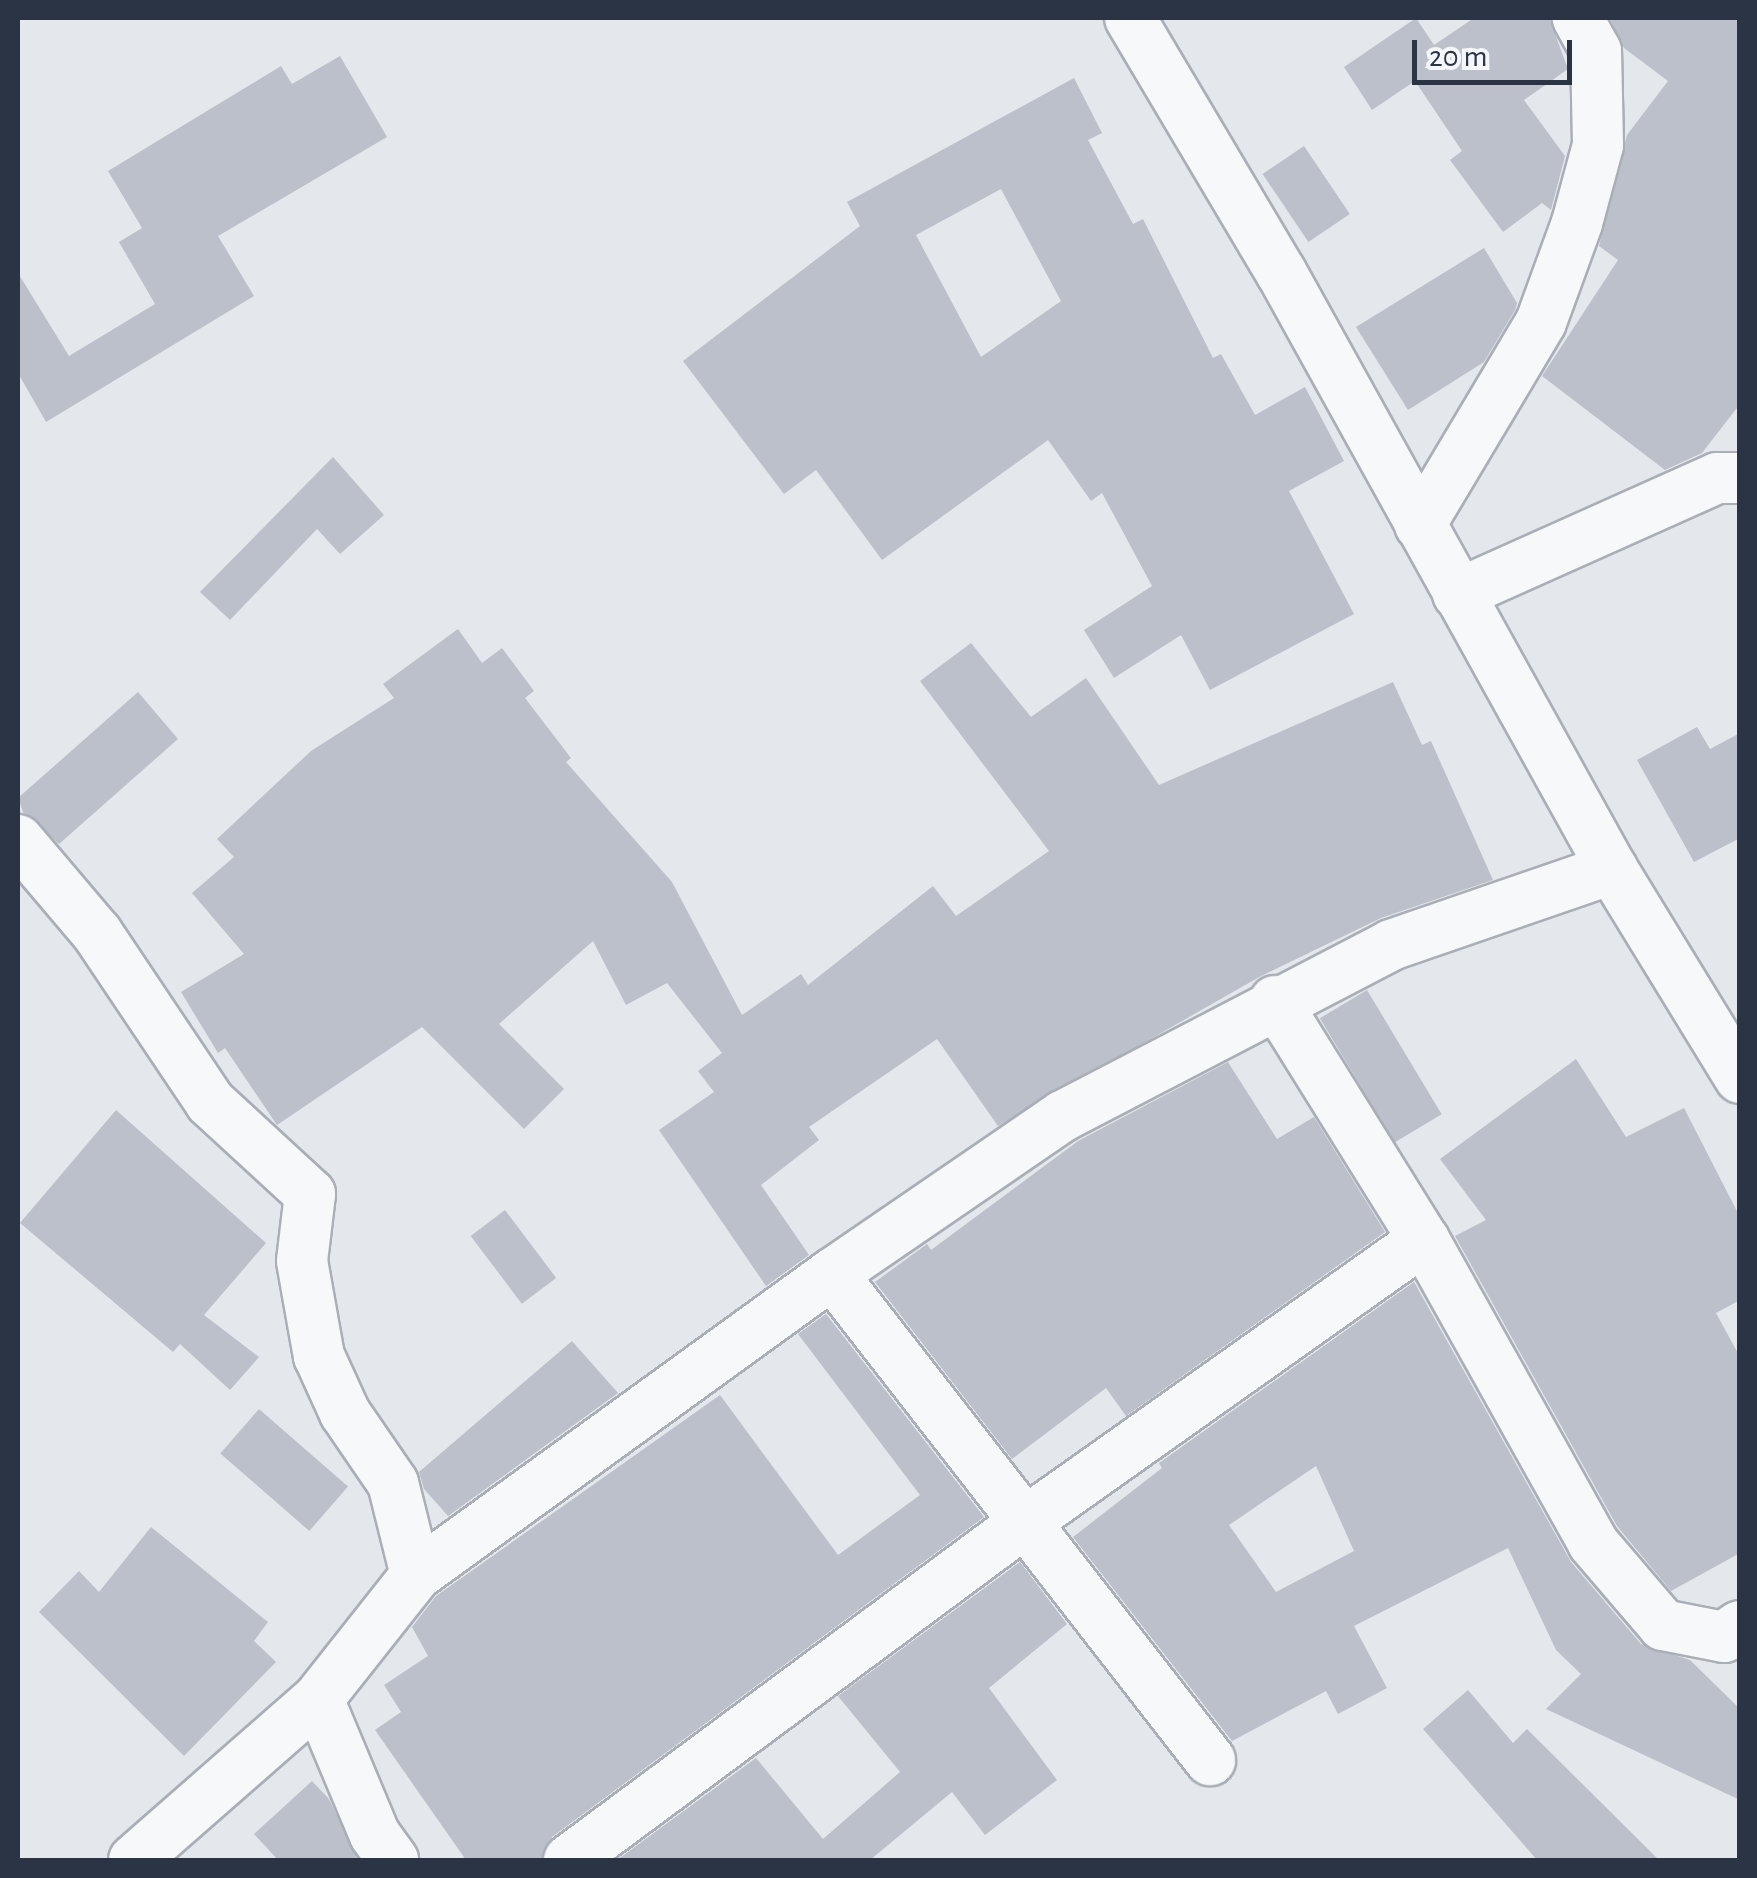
<!DOCTYPE html>
<style>
body{margin:0}
#map{position:relative;width:1757px;height:1878px;overflow:hidden;background:#e4e7ec;font-family:"Alegreya Sans",sans-serif}
div>[style]{position:absolute}
.building>*{inset:0;background:#bbc0ca;transform-origin:0 0}
.roads{filter:drop-shadow(2px 0 #a9aeb7) drop-shadow(-2px 0 #a9aeb7) drop-shadow(0 2px #a9aeb7) drop-shadow(0 -2px #a9aeb7)}
.minor>*{height:50px;margin:-25px;padding:0 25px;transform-origin:25px;border-radius:25px;background:#f7f8fa}
span{translate:-50% -50%;white-space:nowrap;text-align:center;line-height:1.15;-webkit-text-stroke:10px #f4f6f9;paint-order:stroke}
.frame{position:absolute;inset:0;border:20px solid #2b3445;pointer-events:none}
.scale{position:absolute;left:1412px;top:40px;width:160px;height:45px;box-sizing:border-box;border:5px solid #2b3445;border-top:0;padding-left:12px;font-size:30px;line-height:35px;white-space:nowrap;color:#2b3445;-webkit-text-stroke:8px #f4f6f9;paint-order:stroke}
</style>
<div id="map">
<div class="building">
<i style="clip-path:polygon(1416px 18px,1434px 45px,1474px 18px,1549px 18px,1568px 69px,1524px 100px,1565px 156px,1551px 210px,1542px 203px,1503px 232px,1450px 160px,1462px 151px,1415px 81px,1372px 110px,1344px 67px)"></i>
<i style="clip-path:polygon(1610px 18px,1740px 18px,1740px 404px,1702px 453px,1665px 470px,1542px 376px,1618px 260px,1599px 246px,1627px 135px,1668px 81px,1624px 48px)"></i>
<i style="clip-path:polygon(340px 56px,387px 137px,218px 236px,254px 296px,46px 422px,18px 373px,18px 273px,69px 356px,155px 304px,119px 242px,142px 228px,108px 171px,281px 66px,292px 84px)"></i>
<i style="clip-path:polygon(evenodd,1074px 78px,1102px 133px,1088px 140px,1133px 224px,1143px 219px,1213px 358px,1221px 354px,1255px 415px,1305px 387px,1344px 461px,1289px 491px,1354px 614px,1210px 690px,1181px 635px,1114px 678px,1084px 630px,1152px 586px,1102px 493px,1091px 501px,1048px 440px,882px 560px,816px 470px,784px 494px,683px 361px,860px 226px,847px 202px,1074px 78px,1001px 189px,1061px 301px,981px 357px,916px 235px,1001px 189px)"></i>
<i style="left:1304px;top:146px;width:82px;height:50px;rotate:56deg"></i>
<i style="clip-path:polygon(1484px 248px,1517px 303px,1515px 310px,1484px 362px,1408px 410px,1356px 327px)"></i>
<i style="clip-path:polygon(333px 457px,384px 515px,340px 554px,317px 529px,230px 620px,200px 592px)"></i>
<i style="clip-path:polygon(458px 629px,482px 663px,502px 648px,534px 691px,525px 698px,571px 758px,566px 762px,672px 882px,742px 1015px,801px 974px,808px 985px,933px 886px,956px 916px,1049px 851px,920px 681px,971px 643px,1031px 717px,1086px 678px,1159px 785px,1393px 682px,1422px 745px,1431px 741px,1493px 880px,1381px 918px,1261px 976px,998px 1126px,937px 1039px,809px 1127px,819px 1140px,761px 1185px,809px 1255px,766px 1286px,659px 1130px,714px 1092px,698px 1071px,722px 1053px,667px 983px,626px 1005px,593px 941px,499px 1024px,564px 1089px,524px 1129px,422px 1027px,277px 1125px,225px 1048px,218px 1053px,181px 992px,244px 954px,192px 893px,234px 857px,217px 839px,311px 751px,394px 698px,383px 684px)"></i>
<i style="clip-path:polygon(138px 692px,178px 739px,59px 844px,23px 812px,18px 798px)"></i>
<i style="clip-path:polygon(1697px 727px,1710px 749px,1740px 733px,1740px 838px,1694px 862px,1637px 760px)"></i>
<i style="left:1367px;top:990px;width:145px;height:55px;rotate:59deg"></i>
<i style="clip-path:polygon(1576px 1059px,1626px 1137px,1684px 1108px,1740px 1217px,1740px 1300px,1716px 1313px,1740px 1357px,1740px 1553px,1671px 1591px,1617px 1526px,1455px 1236px,1486px 1220px,1440px 1159px)"></i>
<i style="clip-path:polygon(1228px 1062px,1277px 1139px,1314px 1117px,1385px 1232px,1126px 1416px,1106px 1388px,1012px 1459px,875px 1282px,927px 1244px,931px 1250px,1078px 1141px)"></i>
<i style="clip-path:polygon(116px 1110px,266px 1243px,204px 1315px,259px 1357px,230px 1390px,180px 1344px,173px 1352px,20px 1223px)"></i>
<i style="left:505px;top:1210px;width:85px;height:43px;rotate:53deg"></i>
<i style="clip-path:polygon(evenodd,1414px 1282px,1571px 1562px,1641px 1644px,1690px 1660px,1740px 1709px,1740px 1800px,1546px 1709px,1581px 1674px,1556px 1650px,1508px 1548px,1354px 1626px,1387px 1688px,1338px 1714px,1326px 1691px,1232px 1741px,1073px 1537px,1162px 1468px,1159px 1463px,1414px 1282px,1316px 1466px,1354px 1551px,1276px 1592px,1229px 1525px,1316px 1466px)"></i>
<i style="clip-path:polygon(826px 1314px,984px 1517px,552px 1837px,541px 1860px,466px 1860px,375px 1730px,401px 1712px,384px 1685px,428px 1656px,412px 1627px,436px 1596px,720px 1395px,838px 1555px,920px 1495px,798px 1334px)"></i>
<i style="clip-path:polygon(572px 1341px,618px 1393px,448px 1516px,424px 1489px,419px 1472px)"></i>
<i style="left:259px;top:1409px;width:118px;height:59px;rotate:41deg"></i>
<i style="clip-path:polygon(151px 1527px,268px 1622px,254px 1641px,276px 1662px,184px 1756px,39px 1612px,79px 1571px,99px 1592px)"></i>
<i style="clip-path:polygon(1020px 1562px,1067px 1624px,989px 1688px,1057px 1780px,985px 1835px,952px 1792px,870px 1860px,617px 1860px,756px 1758px,823px 1839px,900px 1772px,838px 1696px)"></i>
<i style="clip-path:polygon(1468px 1690px,1513px 1743px,1527px 1729px,1659px 1860px,1537px 1860px,1423px 1729px)"></i>
<i style="clip-path:polygon(312px 1781px,329px 1799px,358px 1860px,278px 1860px,254px 1834px)"></i>
</div>
<div class="roads">
<div class="minor">
<i style="left:1130px;top:18px;width:295px;rotate:59.3deg"></i>
<i style="left:1281px;top:272px;width:683px;rotate:60.99deg"></i>
<i style="left:1612px;top:869px;width:245px;rotate:58.5deg"></i>
<i style="left:1420px;top:525px;width:236px;rotate:-59.2deg"></i>
<i style="left:1541px;top:322px;width:105px;rotate:-70deg"></i>
<i style="left:1577px;top:223px;width:81px;rotate:-74.9deg"></i>
<i style="left:1598px;top:145px;width:94px;rotate:-91.2deg"></i>
<i style="left:1596px;top:51px;width:38px;rotate:-119deg"></i>
<i style="left:1458px;top:594px;width:284px;rotate:-24.1deg"></i>
<i style="left:1717px;top:478px;width:23px"></i>
<i style="left:18px;top:840px;width:122px;rotate:49.7deg"></i>
<i style="left:97px;top:933px;width:203px;rotate:56.2deg"></i>
<i style="left:210px;top:1102px;width:136px;rotate:42.6deg"></i>
<i style="left:310px;top:1194px;width:67px;rotate:96.8deg"></i>
<i style="left:302px;top:1261px;width:97px;rotate:79.9deg"></i>
<i style="left:319px;top:1356px;width:63px;rotate:65.5deg"></i>
<i style="left:345px;top:1413px;width:85px;rotate:55.6deg"></i>
<i style="left:393px;top:1483px;width:95px;rotate:76deg"></i>
<i style="left:1275px;top:1001px;width:282px;rotate:58.1deg"></i>
<i style="left:1424px;top:1240px;width:347px;rotate:60.8deg"></i>
<i style="left:1593px;top:1543px;width:108px;rotate:49.5deg"></i>
<i style="left:1663px;top:1625px;width:62px;rotate:11.1deg"></i>
<i style="left:1724px;top:1637px;width:19px;rotate:-35deg"></i>
<i style="left:832px;top:1274px;width:616px;rotate:52.13deg"></i>
<i style="left:318px;top:1699px;width:147px;rotate:67.3deg"></i>
<i style="left:375px;top:1835px;width:31px;rotate:54deg"></i>
<i style="left:134px;top:1860px;width:244px;rotate:-41.2deg"></i>
<i style="left:318px;top:1699px;width:158px;rotate:-51.7deg"></i>
<i style="left:416px;top:1575px;width:513px;rotate:-35.89deg"></i>
<i style="left:832px;top:1274px;width:280px;rotate:-34.4deg"></i>
<i style="left:1063px;top:1116px;width:370px;rotate:-27.5deg"></i>
<i style="left:1391px;top:945px;width:234px;rotate:-19deg"></i>
<i style="left:569px;top:1860px;width:571px;rotate:-36.53deg"></i>
<i style="left:1028px;top:1520px;width:485px;rotate:-35.3deg"></i>
</div>
</div>
<div class="frame"></div>
<div class="scale">20 m</div>
</div>
